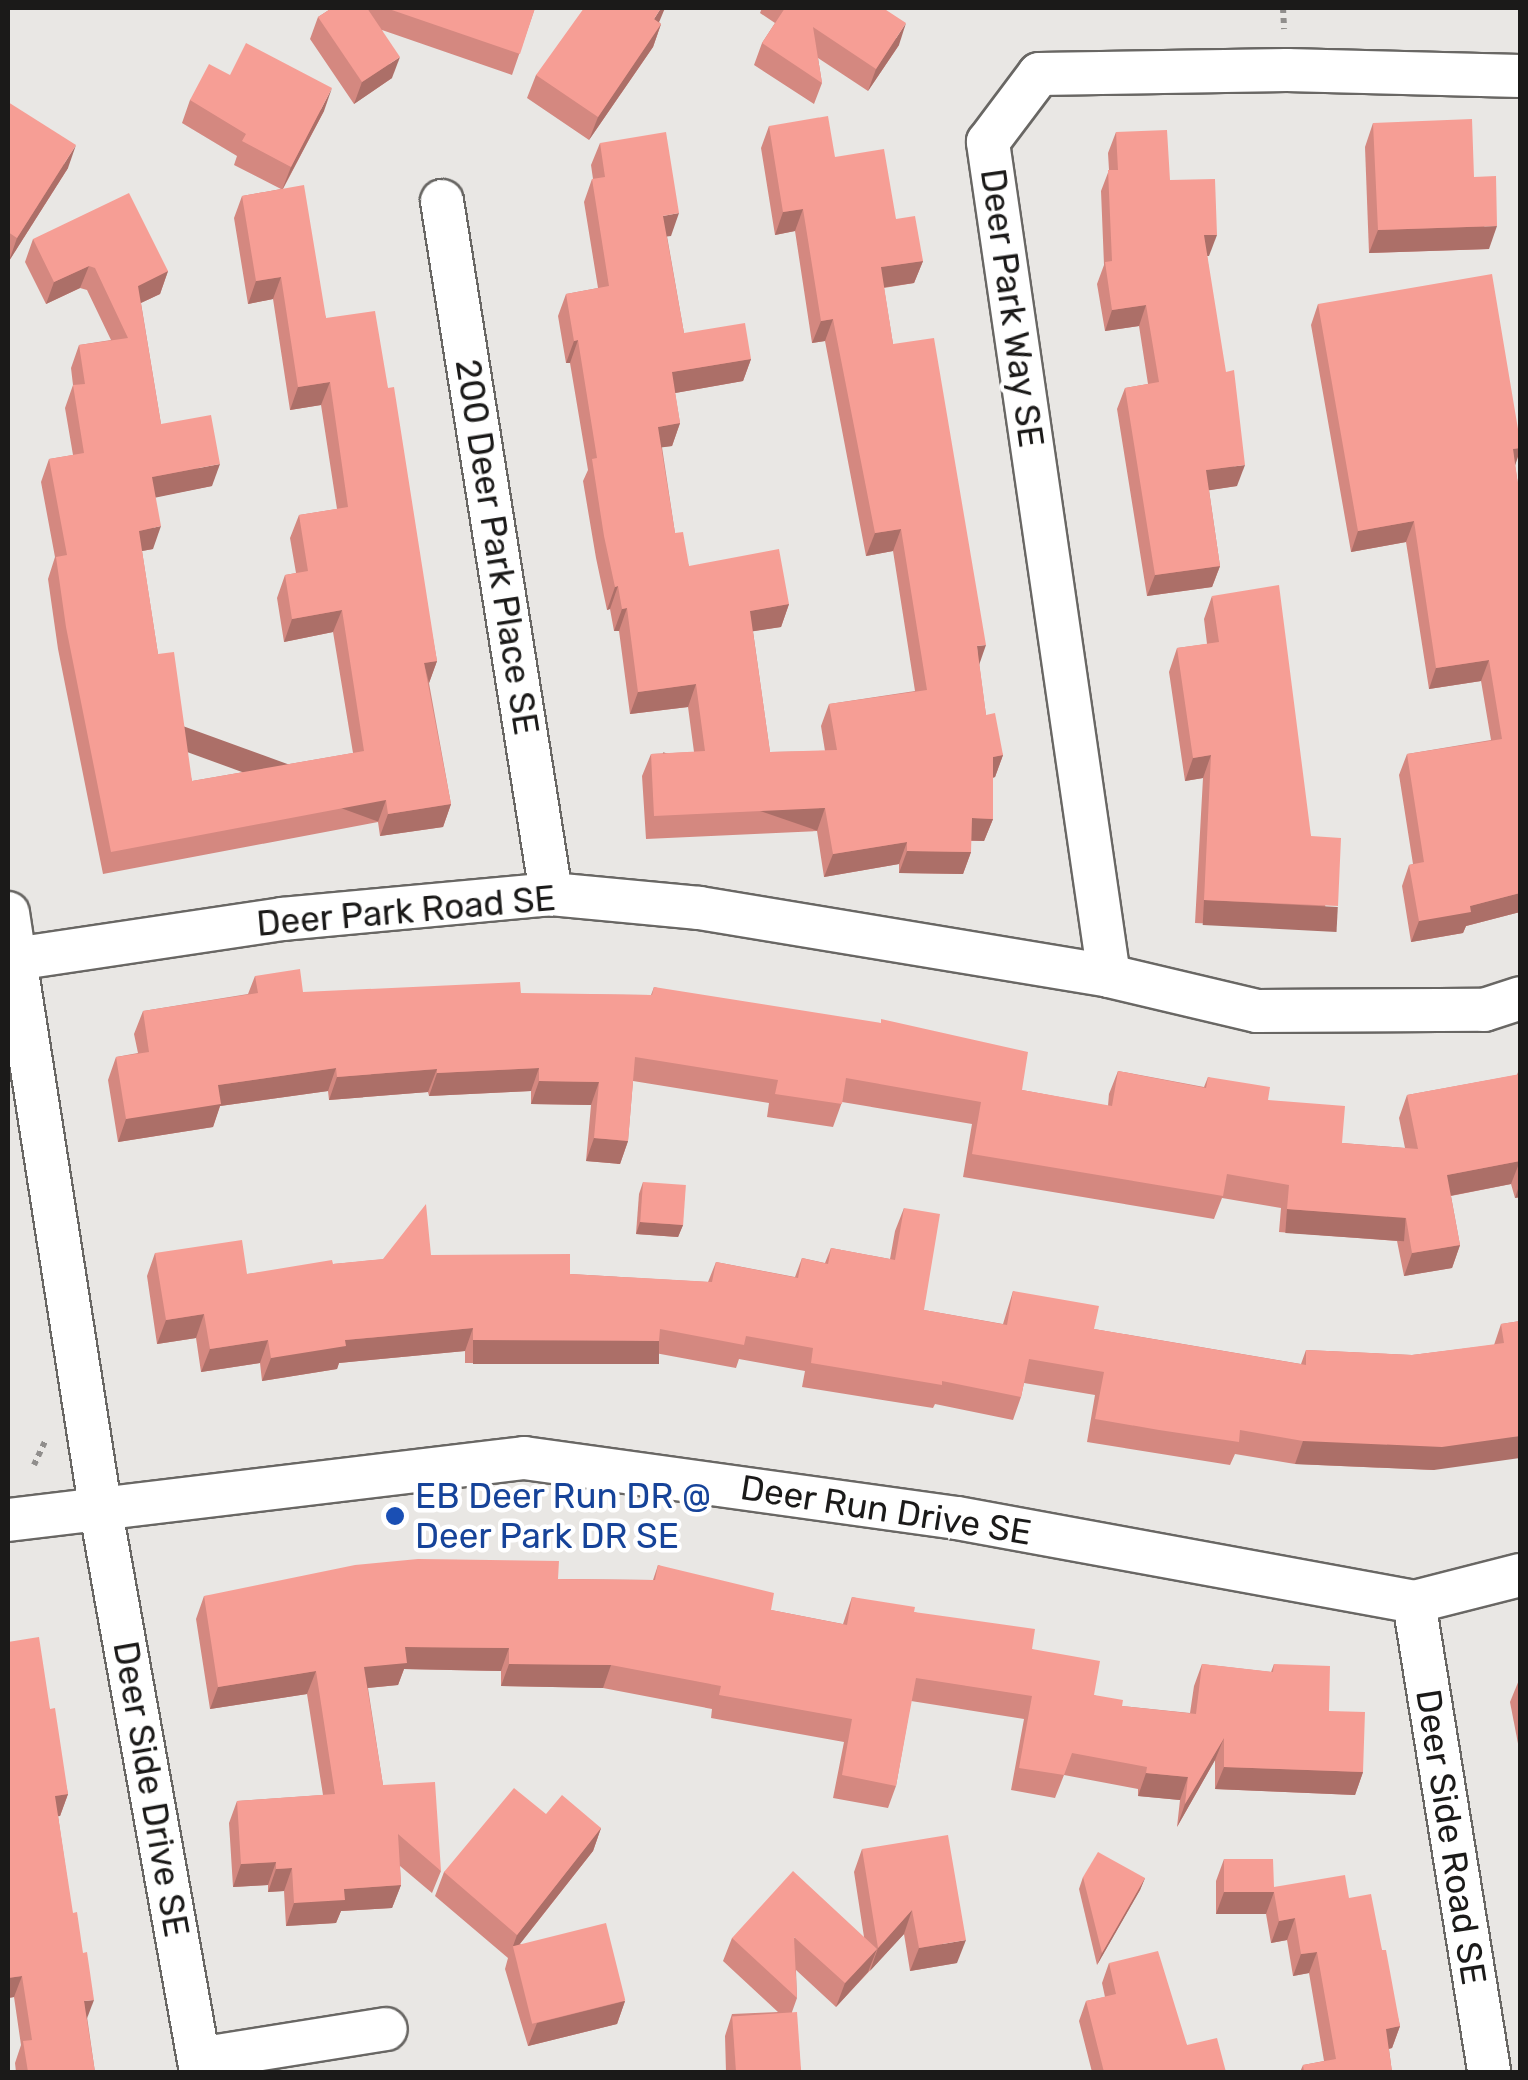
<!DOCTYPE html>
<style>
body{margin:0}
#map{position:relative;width:1528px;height:2080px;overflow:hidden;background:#e9e7e4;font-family:Rubik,sans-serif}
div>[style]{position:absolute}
.path>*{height:6px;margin-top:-3px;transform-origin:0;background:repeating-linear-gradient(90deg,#908e8c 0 5px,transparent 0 10px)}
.roads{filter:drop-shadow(2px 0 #696764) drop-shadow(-2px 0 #696764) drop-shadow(0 2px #696764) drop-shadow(0 -2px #696764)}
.minor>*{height:42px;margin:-21px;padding:0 21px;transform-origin:21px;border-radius:21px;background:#fff}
.wall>*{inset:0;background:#d48880}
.shaded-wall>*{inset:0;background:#ac6f68;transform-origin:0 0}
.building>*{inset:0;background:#f69e95;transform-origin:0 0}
.dots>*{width:28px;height:28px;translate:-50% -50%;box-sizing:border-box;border:5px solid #fff;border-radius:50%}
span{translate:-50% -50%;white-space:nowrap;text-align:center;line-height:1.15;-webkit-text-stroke:9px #fff;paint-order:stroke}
.street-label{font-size:35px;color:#1b1a19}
.transit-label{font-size:35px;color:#164399}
.left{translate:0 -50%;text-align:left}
.frame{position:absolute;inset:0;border:10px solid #1b1a19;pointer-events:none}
</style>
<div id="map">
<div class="path">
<i style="left:1283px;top:8px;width:21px;rotate:87deg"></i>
<i style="left:34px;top:1465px;width:29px;rotate:-65deg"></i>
</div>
<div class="roads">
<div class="minor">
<i style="left:442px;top:201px;width:702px;rotate:81.06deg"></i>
<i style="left:8px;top:913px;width:47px;rotate:81.3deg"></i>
<i style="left:1109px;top:976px;width:843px;rotate:-98.26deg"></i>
<i style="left:988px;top:142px;width:85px;rotate:-53.1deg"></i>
<i style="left:1039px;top:74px;width:248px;rotate:-0.9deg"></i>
<i style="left:1287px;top:70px;width:233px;rotate:1.5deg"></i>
<i style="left:8px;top:1520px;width:520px;rotate:-6.85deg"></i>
<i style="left:524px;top:1458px;width:437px;rotate:7.9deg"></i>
<i style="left:957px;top:1518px;width:465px;rotate:10.4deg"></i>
<i style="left:1414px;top:1602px;width:109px;rotate:-14.3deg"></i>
<i style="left:1414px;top:1602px;width:476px;rotate:80.9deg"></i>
<i style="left:199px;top:2059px;width:189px;rotate:-9.1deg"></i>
<i style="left:201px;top:2072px;width:575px;rotate:-100.12deg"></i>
<i style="left:100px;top:1506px;width:554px;rotate:-98.83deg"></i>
<i style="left:15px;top:959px;width:270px;rotate:-8.5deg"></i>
<i style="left:282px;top:919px;width:270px;rotate:-5.3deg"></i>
<i style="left:551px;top:894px;width:149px;rotate:5.4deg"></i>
<i style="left:699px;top:908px;width:416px;rotate:9.4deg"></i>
<i style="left:1109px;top:976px;width:152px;rotate:13.3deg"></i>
<i style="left:1257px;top:1011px;width:227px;rotate:-0.3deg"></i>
<i style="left:1484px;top:1010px;width:38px;rotate:-18deg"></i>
</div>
</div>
<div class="wall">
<i style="clip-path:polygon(332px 8px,535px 8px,512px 75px,382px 30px,392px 78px,354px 104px,310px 39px,318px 17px)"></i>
<i style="clip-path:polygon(762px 8px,883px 8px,899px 45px,868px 91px,818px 58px,822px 83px,814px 104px,754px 65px,762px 43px,775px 23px,760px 13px)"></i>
<i style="clip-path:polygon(660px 20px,659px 22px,661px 24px,653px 47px,589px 140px,527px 98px,536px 75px)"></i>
<i style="clip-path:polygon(230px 75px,324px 111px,283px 189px,326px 318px,388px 388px,437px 661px,429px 683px,451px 804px,443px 827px,380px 836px,378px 822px,103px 874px,58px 649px,48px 579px,55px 557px,41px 482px,49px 459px,73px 455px,65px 408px,73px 385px,71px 368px,79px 345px,111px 340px,87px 290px,80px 288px,46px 304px,25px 262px,33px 239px,168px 271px,160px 294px,141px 303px,161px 424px,212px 486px,155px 497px,153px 549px,142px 551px,158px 654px,192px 781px,353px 753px,333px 632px,284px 642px,277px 598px,285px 575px,296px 573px,290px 538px,299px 515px,337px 509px,321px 405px,290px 410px,273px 299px,248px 304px,234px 218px,242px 196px,281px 189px,234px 165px,237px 156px,182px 123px,190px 100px)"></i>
<i style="clip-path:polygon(8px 102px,68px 168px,9px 261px,8px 260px)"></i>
<i style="clip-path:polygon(1373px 123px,1474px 177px,1489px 249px,1369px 253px,1365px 147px)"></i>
<i style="clip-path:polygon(769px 126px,835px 157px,896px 219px,923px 261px,914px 283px,884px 288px,893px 344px,979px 663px,986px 715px,1003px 755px,995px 777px,993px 778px,993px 819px,984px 841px,971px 841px,971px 852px,963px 874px,899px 873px,899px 864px,824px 877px,817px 831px,646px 839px,642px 776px,651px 754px,694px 752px,688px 707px,630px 714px,619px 631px,614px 631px,610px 609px,607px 610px,596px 558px,583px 481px,588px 470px,570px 363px,566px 363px,558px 316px,566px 294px,598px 288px,584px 202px,592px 179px,593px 179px,591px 165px,600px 143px,671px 236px,667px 236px,684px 333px,751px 359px,743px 381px,675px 393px,680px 423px,672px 446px,662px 447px,675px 533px,689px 566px,789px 604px,781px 627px,753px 631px,770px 752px,825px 751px,821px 726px,829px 704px,915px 691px,893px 551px,866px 556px,825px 341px,812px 343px,795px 231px,775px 235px,761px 148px)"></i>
<i style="clip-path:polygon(1116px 132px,1170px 180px,1209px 256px,1207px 256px,1237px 486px,1209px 490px,1220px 566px,1212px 587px,1147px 596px,1117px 409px,1125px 388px,1148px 384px,1139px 326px,1105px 331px,1097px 284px,1104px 265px,1101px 191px,1109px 170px,1108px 153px)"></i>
<i style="clip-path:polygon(1318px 304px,1520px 441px,1520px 450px,1515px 465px,1520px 498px,1520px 912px,1466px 926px,1463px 933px,1411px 942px,1402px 886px,1409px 865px,1413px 864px,1399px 775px,1407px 754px,1491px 740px,1481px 681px,1429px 689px,1406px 542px,1351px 552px,1311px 325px)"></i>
<i style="clip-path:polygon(1212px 596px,1311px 836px,1330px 929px,1195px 923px,1203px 778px,1185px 781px,1169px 672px,1177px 648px,1207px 644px,1204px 619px)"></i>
<i style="clip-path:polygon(255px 976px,303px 992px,651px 995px,654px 987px,1022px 1090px,1108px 1106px,1109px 1094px,1118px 1071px,1204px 1087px,1208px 1077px,1268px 1100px,1342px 1143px,1405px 1148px,1399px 1118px,1407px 1095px,1517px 1075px,1520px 1066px,1520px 1197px,1515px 1198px,1511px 1184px,1451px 1196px,1460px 1245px,1452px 1268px,1404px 1276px,1397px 1241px,1279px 1232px,1281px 1208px,1222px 1198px,1214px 1219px,963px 1177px,972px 1124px,842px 1102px,833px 1127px,767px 1117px,769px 1103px,633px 1081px,628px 1141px,620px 1164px,586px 1161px,591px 1105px,531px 1104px,531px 1091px,429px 1096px,428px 1092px,329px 1100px,328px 1091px,220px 1106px,213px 1127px,118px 1142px,108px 1080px,116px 1057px,138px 1053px,134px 1034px,143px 1011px,248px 994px)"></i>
<i style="clip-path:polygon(643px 1182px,683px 1225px,678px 1237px,636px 1234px,639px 1194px)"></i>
<i style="clip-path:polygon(904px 1208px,924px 1310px,1003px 1324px,1013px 1291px,1094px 1329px,1301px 1364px,1306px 1350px,1412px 1355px,1494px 1345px,1501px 1324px,1520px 1321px,1434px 1470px,1295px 1464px,1235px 1454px,1230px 1465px,1087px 1442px,1095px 1395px,1024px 1383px,1021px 1397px,1013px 1420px,935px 1404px,933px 1408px,802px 1387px,805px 1371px,739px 1359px,736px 1368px,655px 1353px,651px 1364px,465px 1363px,465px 1351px,339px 1363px,337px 1369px,262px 1381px,260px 1363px,201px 1372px,196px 1338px,157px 1344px,147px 1276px,155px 1253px,247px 1274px,333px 1264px,431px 1255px,570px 1274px,708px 1282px,716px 1262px,795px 1277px,802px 1258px,825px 1263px,831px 1248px,890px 1259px,895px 1231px)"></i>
<i style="clip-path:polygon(658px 1565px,771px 1610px,843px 1624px,852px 1597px,914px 1612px,1032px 1649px,1094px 1695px,1122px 1706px,1190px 1713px,1194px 1686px,1202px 1664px,1271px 1672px,1274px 1664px,1329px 1711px,1363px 1772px,1355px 1795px,1215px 1789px,1215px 1760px,1177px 1827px,1180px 1800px,1138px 1796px,1138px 1789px,1064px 1775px,1055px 1798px,1011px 1790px,1024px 1719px,911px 1701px,896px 1786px,888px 1808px,833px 1798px,844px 1742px,711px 1718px,712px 1709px,603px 1688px,501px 1686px,501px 1671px,404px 1669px,398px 1685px,368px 1688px,383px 1785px,441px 1871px,432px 1893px,400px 1866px,401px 1885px,392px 1908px,341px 1911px,336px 1923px,286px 1926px,284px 1891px,268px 1892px,268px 1885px,233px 1887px,229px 1823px,237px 1801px,323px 1795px,307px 1694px,210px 1709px,196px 1619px,204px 1596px,558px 1579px,653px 1580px)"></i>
<i style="clip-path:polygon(8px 1642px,50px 1709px,68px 1794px,60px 1816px,58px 1816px,95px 2072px,16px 2072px,15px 2063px,21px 2045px,14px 1997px,8px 1998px)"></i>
<i style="clip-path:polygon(1519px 1680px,1520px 1680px,1520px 1754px,1510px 1702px)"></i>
<i style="clip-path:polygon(546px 1814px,601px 1828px,593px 1851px,520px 1944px,625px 2001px,617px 2024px,528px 2046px,505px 1969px,508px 1958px,435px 1896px,444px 1872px)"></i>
<i style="clip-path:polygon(862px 1849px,957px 1963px,910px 1971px,904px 1934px,836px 2007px,796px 1970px,797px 1998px,792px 2012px,801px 2072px,726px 2072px,725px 2036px,732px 2014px,778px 2012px,723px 1961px,732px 1938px,864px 1937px,854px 1872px)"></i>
<i style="clip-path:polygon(1224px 1859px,1274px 1887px,1349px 1898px,1382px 1950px,1400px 2026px,1392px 2048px,1389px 2049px,1392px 2072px,1300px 2072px,1303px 2065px,1324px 2061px,1309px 1973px,1293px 1976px,1287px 1940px,1271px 1943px,1266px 1914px,1216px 1914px,1216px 1881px)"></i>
<i style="clip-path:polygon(1083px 1877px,1145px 1878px,1140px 1890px,1097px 1965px,1079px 1889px)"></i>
<i style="clip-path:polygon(1109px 1963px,1187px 2045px,1226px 2072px,1092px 2072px,1079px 2021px,1086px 2001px,1105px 1997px,1102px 1983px)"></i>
</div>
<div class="shaded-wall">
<i style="clip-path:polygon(661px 8px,665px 8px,660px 20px,646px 42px,654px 19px)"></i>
<i style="clip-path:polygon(906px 23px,899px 45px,868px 91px,876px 69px)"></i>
<i style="clip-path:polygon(661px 24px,653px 47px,589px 140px,598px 117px)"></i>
<i style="clip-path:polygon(400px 57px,392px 78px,354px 104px,362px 82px)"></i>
<i style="clip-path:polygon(332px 88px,324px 111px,282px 190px,291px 167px)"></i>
<i style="clip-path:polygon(76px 145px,68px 168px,9px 261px,17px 238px)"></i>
<i style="clip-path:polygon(803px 209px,795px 231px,775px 235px,783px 212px)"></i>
<i style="clip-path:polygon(679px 213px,671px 236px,655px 238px,663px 216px)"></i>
<i style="clip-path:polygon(1497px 226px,1489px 249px,1369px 253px,1378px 230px)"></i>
<i style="clip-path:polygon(1204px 235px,1217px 235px,1209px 256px,1196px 256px)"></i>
<i style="clip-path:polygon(923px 261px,914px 283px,873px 289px,881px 267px)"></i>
<i style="clip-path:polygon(89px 266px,80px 288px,46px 304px,54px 282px)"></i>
<i style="clip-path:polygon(168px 271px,160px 294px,130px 308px,138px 286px)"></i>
<i style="clip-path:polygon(281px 277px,273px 299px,248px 304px,256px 281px)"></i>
<i style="clip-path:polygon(1146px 305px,1139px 326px,1105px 331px,1112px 310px)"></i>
<i style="clip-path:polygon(833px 319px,825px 341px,812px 343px,821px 321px)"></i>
<i style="clip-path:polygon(578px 340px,570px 363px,566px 363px,574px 341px)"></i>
<i style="clip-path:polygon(751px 359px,743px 381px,664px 395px,672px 372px)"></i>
<i style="clip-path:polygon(330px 382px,321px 405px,290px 410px,298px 387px)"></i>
<i style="clip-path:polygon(680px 423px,672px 446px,650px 449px,658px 427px)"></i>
<i style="clip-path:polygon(1520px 448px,1520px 450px,1514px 469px,1513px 449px)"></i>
<i style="clip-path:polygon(220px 464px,212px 486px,144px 500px,152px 477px)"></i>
<i style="clip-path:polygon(1245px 465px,1237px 486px,1198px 492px,1206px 470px)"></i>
<i style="clip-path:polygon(1414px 521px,1406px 542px,1351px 552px,1358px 531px)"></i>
<i style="clip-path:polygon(161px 526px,153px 549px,131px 553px,139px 531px)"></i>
<i style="clip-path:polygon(901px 529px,893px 551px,866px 556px,875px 533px)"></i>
<i style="clip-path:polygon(1220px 566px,1212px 587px,1147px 596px,1155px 575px)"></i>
<i style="clip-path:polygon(618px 586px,610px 609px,607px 610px,615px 587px)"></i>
<i style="clip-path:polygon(789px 604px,781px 627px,742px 633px,750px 611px)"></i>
<i style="clip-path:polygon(627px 608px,619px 631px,614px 631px,622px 609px)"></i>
<i style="clip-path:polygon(342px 610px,333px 632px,284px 642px,292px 619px)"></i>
<i style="clip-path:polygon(986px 645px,978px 668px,977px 646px)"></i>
<i style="clip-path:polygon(1489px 660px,1481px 681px,1429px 689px,1436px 668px)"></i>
<i style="clip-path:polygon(437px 661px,429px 683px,424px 663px)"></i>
<i style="clip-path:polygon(696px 684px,688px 707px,630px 714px,638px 692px)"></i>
<i style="clip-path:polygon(1003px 755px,995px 777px,985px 779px,993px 757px)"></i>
<i style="clip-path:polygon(1211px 755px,1203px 778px,1185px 781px,1193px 758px)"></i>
<i style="left:386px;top:800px;width:23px;height:280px;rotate:110deg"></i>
<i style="clip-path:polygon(451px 804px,443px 827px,380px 836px,388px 814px)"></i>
<i style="left:825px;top:808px;width:24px;height:171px;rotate:109deg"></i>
<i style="clip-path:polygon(972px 818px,993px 819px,984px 841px,963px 840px)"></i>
<i style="clip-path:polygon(907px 842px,899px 864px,824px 877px,833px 854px)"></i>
<i style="clip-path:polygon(907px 851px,971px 852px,963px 874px,899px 873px)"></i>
<i style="clip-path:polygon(1520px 893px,1520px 912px,1466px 926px,1463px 933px,1411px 942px,1419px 921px,1470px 906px)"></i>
<i style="left:1204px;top:900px;width:134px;height:25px;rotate:3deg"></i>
<i style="clip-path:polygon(336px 1068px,328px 1091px,220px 1106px,213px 1127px,118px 1142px,126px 1119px,218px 1085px)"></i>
<i style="clip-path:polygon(539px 1068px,531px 1091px,429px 1096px,437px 1073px)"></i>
<i style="clip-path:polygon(437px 1069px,428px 1092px,329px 1100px,337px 1077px)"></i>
<i style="clip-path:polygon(539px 1081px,599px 1082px,591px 1105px,531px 1104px)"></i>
<i style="clip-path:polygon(594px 1138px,628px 1141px,620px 1164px,586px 1161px)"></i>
<i style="clip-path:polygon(1520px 1161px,1511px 1184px,1439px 1198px,1447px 1175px)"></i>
<i style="clip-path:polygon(1520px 1183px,1520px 1197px,1515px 1198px)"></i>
<i style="left:1287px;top:1209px;width:119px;height:24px;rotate:4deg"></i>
<i style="clip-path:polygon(640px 1222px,683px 1225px,678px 1237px,636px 1234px)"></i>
<i style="clip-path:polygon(1460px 1245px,1452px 1268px,1404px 1276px,1412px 1253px)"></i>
<i style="clip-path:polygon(204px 1314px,196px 1338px,157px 1344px,166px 1320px)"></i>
<i style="clip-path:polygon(473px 1328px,465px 1351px,339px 1363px,337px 1369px,262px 1381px,271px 1358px,345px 1340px)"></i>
<i style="clip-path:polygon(268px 1340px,260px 1363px,201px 1372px,210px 1349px)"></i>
<i style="left:473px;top:1340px;width:186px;height:24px"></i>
<i style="clip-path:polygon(1520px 1436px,1520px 1458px,1434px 1470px,1295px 1464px,1303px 1441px)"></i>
<i style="clip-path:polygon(405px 1647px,509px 1648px,501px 1671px,404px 1669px,398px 1685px,356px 1689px,364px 1667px)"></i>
<i style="clip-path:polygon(509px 1664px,611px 1665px,603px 1688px,501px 1686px)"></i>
<i style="clip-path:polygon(316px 1671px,307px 1694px,210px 1709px,218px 1687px)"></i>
<i style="clip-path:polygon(1224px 1738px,1215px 1760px,1177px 1827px,1185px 1804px)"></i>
<i style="clip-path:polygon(1224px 1767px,1363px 1772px,1355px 1795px,1215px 1789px)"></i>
<i style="clip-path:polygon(1146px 1773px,1188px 1777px,1180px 1800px,1138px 1796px)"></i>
<i style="clip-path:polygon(68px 1794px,60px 1816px,47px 1818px,55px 1796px)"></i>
<i style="clip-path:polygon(601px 1828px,593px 1851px,515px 1950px,513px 1946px,517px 1935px)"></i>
<i style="clip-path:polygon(276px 1862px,268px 1885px,233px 1887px,241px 1864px)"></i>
<i style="clip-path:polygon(292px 1868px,284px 1891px,268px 1892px,276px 1869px)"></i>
<i style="clip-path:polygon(1145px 1878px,1140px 1890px,1097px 1965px,1102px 1953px)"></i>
<i style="clip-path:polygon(401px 1885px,392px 1908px,341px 1911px,336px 1923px,286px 1926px,294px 1903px,344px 1889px)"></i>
<i style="clip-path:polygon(1224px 1892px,1274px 1892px,1266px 1914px,1216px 1914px)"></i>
<i style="clip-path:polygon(912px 1910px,904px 1934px,870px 1971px,878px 1948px)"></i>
<i style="clip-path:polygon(1295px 1918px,1287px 1940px,1271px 1943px,1279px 1921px)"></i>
<i style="clip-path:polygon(966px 1940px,957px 1963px,910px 1971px,919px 1948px)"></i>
<i style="clip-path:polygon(877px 1949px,868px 1972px,836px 2007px,845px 1983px)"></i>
<i style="clip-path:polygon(1317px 1952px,1309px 1973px,1293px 1976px,1301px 1954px)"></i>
<i style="clip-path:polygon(22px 1976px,14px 1997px,8px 1998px,8px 1978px)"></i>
<i style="clip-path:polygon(94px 2000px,86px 2021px,84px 2001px)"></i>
<i style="clip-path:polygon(625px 2001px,617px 2024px,528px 2046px,537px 2023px)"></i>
<i style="clip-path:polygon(1400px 2026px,1392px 2048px,1378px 2051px,1386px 2029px)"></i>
</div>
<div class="building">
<i style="clip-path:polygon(332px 8px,367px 8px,400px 57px,362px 82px,318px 17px)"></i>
<i style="clip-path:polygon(386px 8px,535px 8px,520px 54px)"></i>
<i style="clip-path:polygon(584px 8px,661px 8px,654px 19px,661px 24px,598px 117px,536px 75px)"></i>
<i style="clip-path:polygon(785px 8px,883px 8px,906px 23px,876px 69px,813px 27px,822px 83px,762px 43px)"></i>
<i style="clip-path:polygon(246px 43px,332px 88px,291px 167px,242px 141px,246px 134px,190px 100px,209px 64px,230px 75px)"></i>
<i style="clip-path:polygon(8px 102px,76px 145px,17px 238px,8px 232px)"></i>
<i style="clip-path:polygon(828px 116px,835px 157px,884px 149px,896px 219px,915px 216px,923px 261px,881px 267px,893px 344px,934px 338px,986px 645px,977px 646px,986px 715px,995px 713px,1003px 755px,993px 757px,993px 819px,972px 818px,971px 852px,907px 851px,907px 842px,833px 854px,825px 808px,654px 816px,651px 754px,705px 751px,696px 684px,638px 692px,627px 608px,622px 609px,618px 586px,615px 587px,604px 536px,592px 459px,597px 458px,578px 340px,574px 341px,566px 294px,609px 286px,592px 179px,605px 177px,600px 143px,666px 132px,679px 213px,663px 216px,684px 333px,745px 323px,751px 359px,672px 372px,680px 423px,658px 427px,675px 533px,683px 532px,689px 566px,779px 549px,789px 604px,750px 611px,770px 752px,837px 750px,829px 704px,927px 690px,901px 529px,875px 533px,833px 319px,821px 321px,803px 209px,783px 212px,769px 126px)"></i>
<i style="clip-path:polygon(1472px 119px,1474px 177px,1496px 176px,1497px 226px,1378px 230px,1373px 123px)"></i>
<i style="clip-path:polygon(1167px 130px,1170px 180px,1215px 179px,1217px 235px,1204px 235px,1226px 372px,1234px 370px,1245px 465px,1206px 470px,1220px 566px,1155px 575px,1125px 388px,1159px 382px,1146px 305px,1112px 310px,1105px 262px,1112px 261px,1108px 170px,1118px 170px,1116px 132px)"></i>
<i style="clip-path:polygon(304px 185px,326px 318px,375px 311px,388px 388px,394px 387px,437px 661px,424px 663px,451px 804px,388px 814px,386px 800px,111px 852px,66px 627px,56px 557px,67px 555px,49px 459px,84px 453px,73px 385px,85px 384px,79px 345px,128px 338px,95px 268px,89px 266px,54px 282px,33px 239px,129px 193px,168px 271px,138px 286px,161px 424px,211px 415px,220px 464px,152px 477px,161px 526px,139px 531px,158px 654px,174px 652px,192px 781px,364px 751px,342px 610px,292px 619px,285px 575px,308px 571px,299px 515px,348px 507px,330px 382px,298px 387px,281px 277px,256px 281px,242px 196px)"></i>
<i style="clip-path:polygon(1492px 274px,1520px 441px,1520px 448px,1513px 449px,1520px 498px,1520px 893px,1470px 906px,1471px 912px,1419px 921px,1409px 865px,1424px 862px,1407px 754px,1502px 739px,1489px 660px,1436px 668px,1414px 521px,1358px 531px,1318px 304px)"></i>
<i style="clip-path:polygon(1279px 585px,1311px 836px,1341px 838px,1338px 906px,1204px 900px,1211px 755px,1193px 758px,1177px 648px,1219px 642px,1212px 596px)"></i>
<i style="clip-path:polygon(300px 969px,303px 992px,520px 982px,521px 993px,652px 995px,654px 987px,881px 1023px,881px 1019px,1028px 1052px,1022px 1090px,1112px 1106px,1118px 1071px,1206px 1088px,1208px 1077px,1270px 1087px,1268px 1100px,1345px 1106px,1342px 1143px,1418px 1149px,1407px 1095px,1520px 1074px,1520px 1165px,1520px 1161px,1447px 1175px,1460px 1245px,1412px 1253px,1406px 1218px,1287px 1209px,1289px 1185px,1227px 1174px,1223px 1196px,972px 1154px,981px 1102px,846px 1078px,842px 1104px,775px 1094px,778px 1080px,635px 1057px,628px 1141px,594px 1138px,599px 1082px,539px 1081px,539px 1068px,437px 1073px,437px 1069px,337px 1077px,336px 1068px,218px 1085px,221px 1104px,126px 1119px,116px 1057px,149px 1052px,143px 1011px,258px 993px,255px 976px)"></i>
<i style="left:643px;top:1182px;width:43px;height:40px;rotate:4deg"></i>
<i style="clip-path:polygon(426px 1204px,431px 1255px,570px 1254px,570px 1274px,712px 1282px,716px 1262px,798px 1278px,802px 1258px,828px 1264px,831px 1248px,895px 1260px,904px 1208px,940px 1214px,924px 1310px,1007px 1325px,1013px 1291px,1099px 1306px,1094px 1329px,1306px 1365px,1306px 1350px,1412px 1355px,1504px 1343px,1501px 1324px,1520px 1321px,1520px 1436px,1442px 1447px,1303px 1441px,1240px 1430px,1239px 1442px,1159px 1430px,1095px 1419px,1104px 1372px,1029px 1359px,1021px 1397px,942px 1381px,942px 1385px,811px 1363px,813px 1348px,746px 1336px,744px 1345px,660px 1329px,659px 1341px,473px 1340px,473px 1328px,345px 1340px,346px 1346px,271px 1358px,268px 1340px,210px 1349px,204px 1314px,166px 1320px,155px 1253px,242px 1240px,247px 1274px,332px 1260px,333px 1264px,383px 1259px)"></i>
<i style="clip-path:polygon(418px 1559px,559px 1561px,558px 1579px,655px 1580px,658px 1565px,774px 1593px,771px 1610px,847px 1625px,852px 1597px,915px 1607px,914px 1612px,1035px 1629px,1032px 1649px,1100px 1661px,1094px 1695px,1123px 1700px,1122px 1706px,1196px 1714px,1202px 1664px,1273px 1672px,1274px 1664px,1330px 1666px,1329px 1711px,1365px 1712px,1363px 1772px,1224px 1767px,1224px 1738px,1185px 1804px,1188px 1777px,1146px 1773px,1147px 1767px,1072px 1753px,1064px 1775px,1019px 1768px,1032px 1696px,916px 1678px,896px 1786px,842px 1775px,852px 1719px,719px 1695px,721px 1686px,611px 1665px,509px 1664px,509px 1648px,405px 1647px,407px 1663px,364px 1667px,383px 1785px,435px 1782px,441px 1871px,398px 1834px,401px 1885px,344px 1889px,345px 1900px,294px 1903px,292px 1868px,276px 1869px,276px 1862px,241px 1864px,237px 1801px,335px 1794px,316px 1671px,218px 1687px,204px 1596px,355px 1565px)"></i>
<i style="clip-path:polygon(39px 1637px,50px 1709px,55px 1708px,68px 1794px,55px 1796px,73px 1913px,77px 1912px,83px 1953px,87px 1952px,94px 2000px,84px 2001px,95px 2072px,28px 2072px,23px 2041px,32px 2040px,22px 1976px,8px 1978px,8px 1642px)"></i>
<i style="clip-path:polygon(514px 1788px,546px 1814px,562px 1795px,601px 1828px,517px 1935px,444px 1872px)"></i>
<i style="clip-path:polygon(948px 1835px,966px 1940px,919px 1948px,912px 1910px,878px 1948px,862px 1849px)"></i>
<i style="clip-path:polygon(1098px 1852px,1145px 1878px,1102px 1953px,1083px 1877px)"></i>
<i style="clip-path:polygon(1224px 1859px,1273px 1859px,1274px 1887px,1345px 1875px,1349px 1898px,1371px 1894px,1382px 1950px,1386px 1950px,1400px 2026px,1386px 2029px,1392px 2072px,1304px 2072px,1303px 2065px,1336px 2059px,1317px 1952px,1301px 1954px,1295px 1918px,1279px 1921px,1274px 1892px,1224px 1892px)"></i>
<i style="clip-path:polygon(793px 1871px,877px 1949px,845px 1983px,794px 1937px,797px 1998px,732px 1938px)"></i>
<i style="left:606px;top:1923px;width:80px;height:96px;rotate:76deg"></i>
<i style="clip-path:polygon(1158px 1951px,1187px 2045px,1217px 2038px,1226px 2072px,1104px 2072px,1086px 2001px,1116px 1994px,1109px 1963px)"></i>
<i style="left:797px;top:2012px;width:60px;height:65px;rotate:86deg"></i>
</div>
<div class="dots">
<i style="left:395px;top:1516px;background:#1a4fb4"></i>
</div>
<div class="street-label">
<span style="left:1012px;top:308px;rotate:82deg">Deer Park Way SE</span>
<span style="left:497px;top:547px;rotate:81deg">200 Deer Park Place SE</span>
<span style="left:406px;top:911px;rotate:-5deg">Deer Park Road SE</span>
<span style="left:886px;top:1510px;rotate:9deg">Deer Run Drive SE</span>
<span style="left:151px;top:1789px;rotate:80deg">Deer Side Drive SE</span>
<span style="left:1451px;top:1837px;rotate:81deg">Deer Side Road SE</span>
</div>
<div class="transit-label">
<span class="left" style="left:415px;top:1516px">EB Deer Run DR @<br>Deer Park DR SE</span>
</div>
<div class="frame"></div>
</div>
